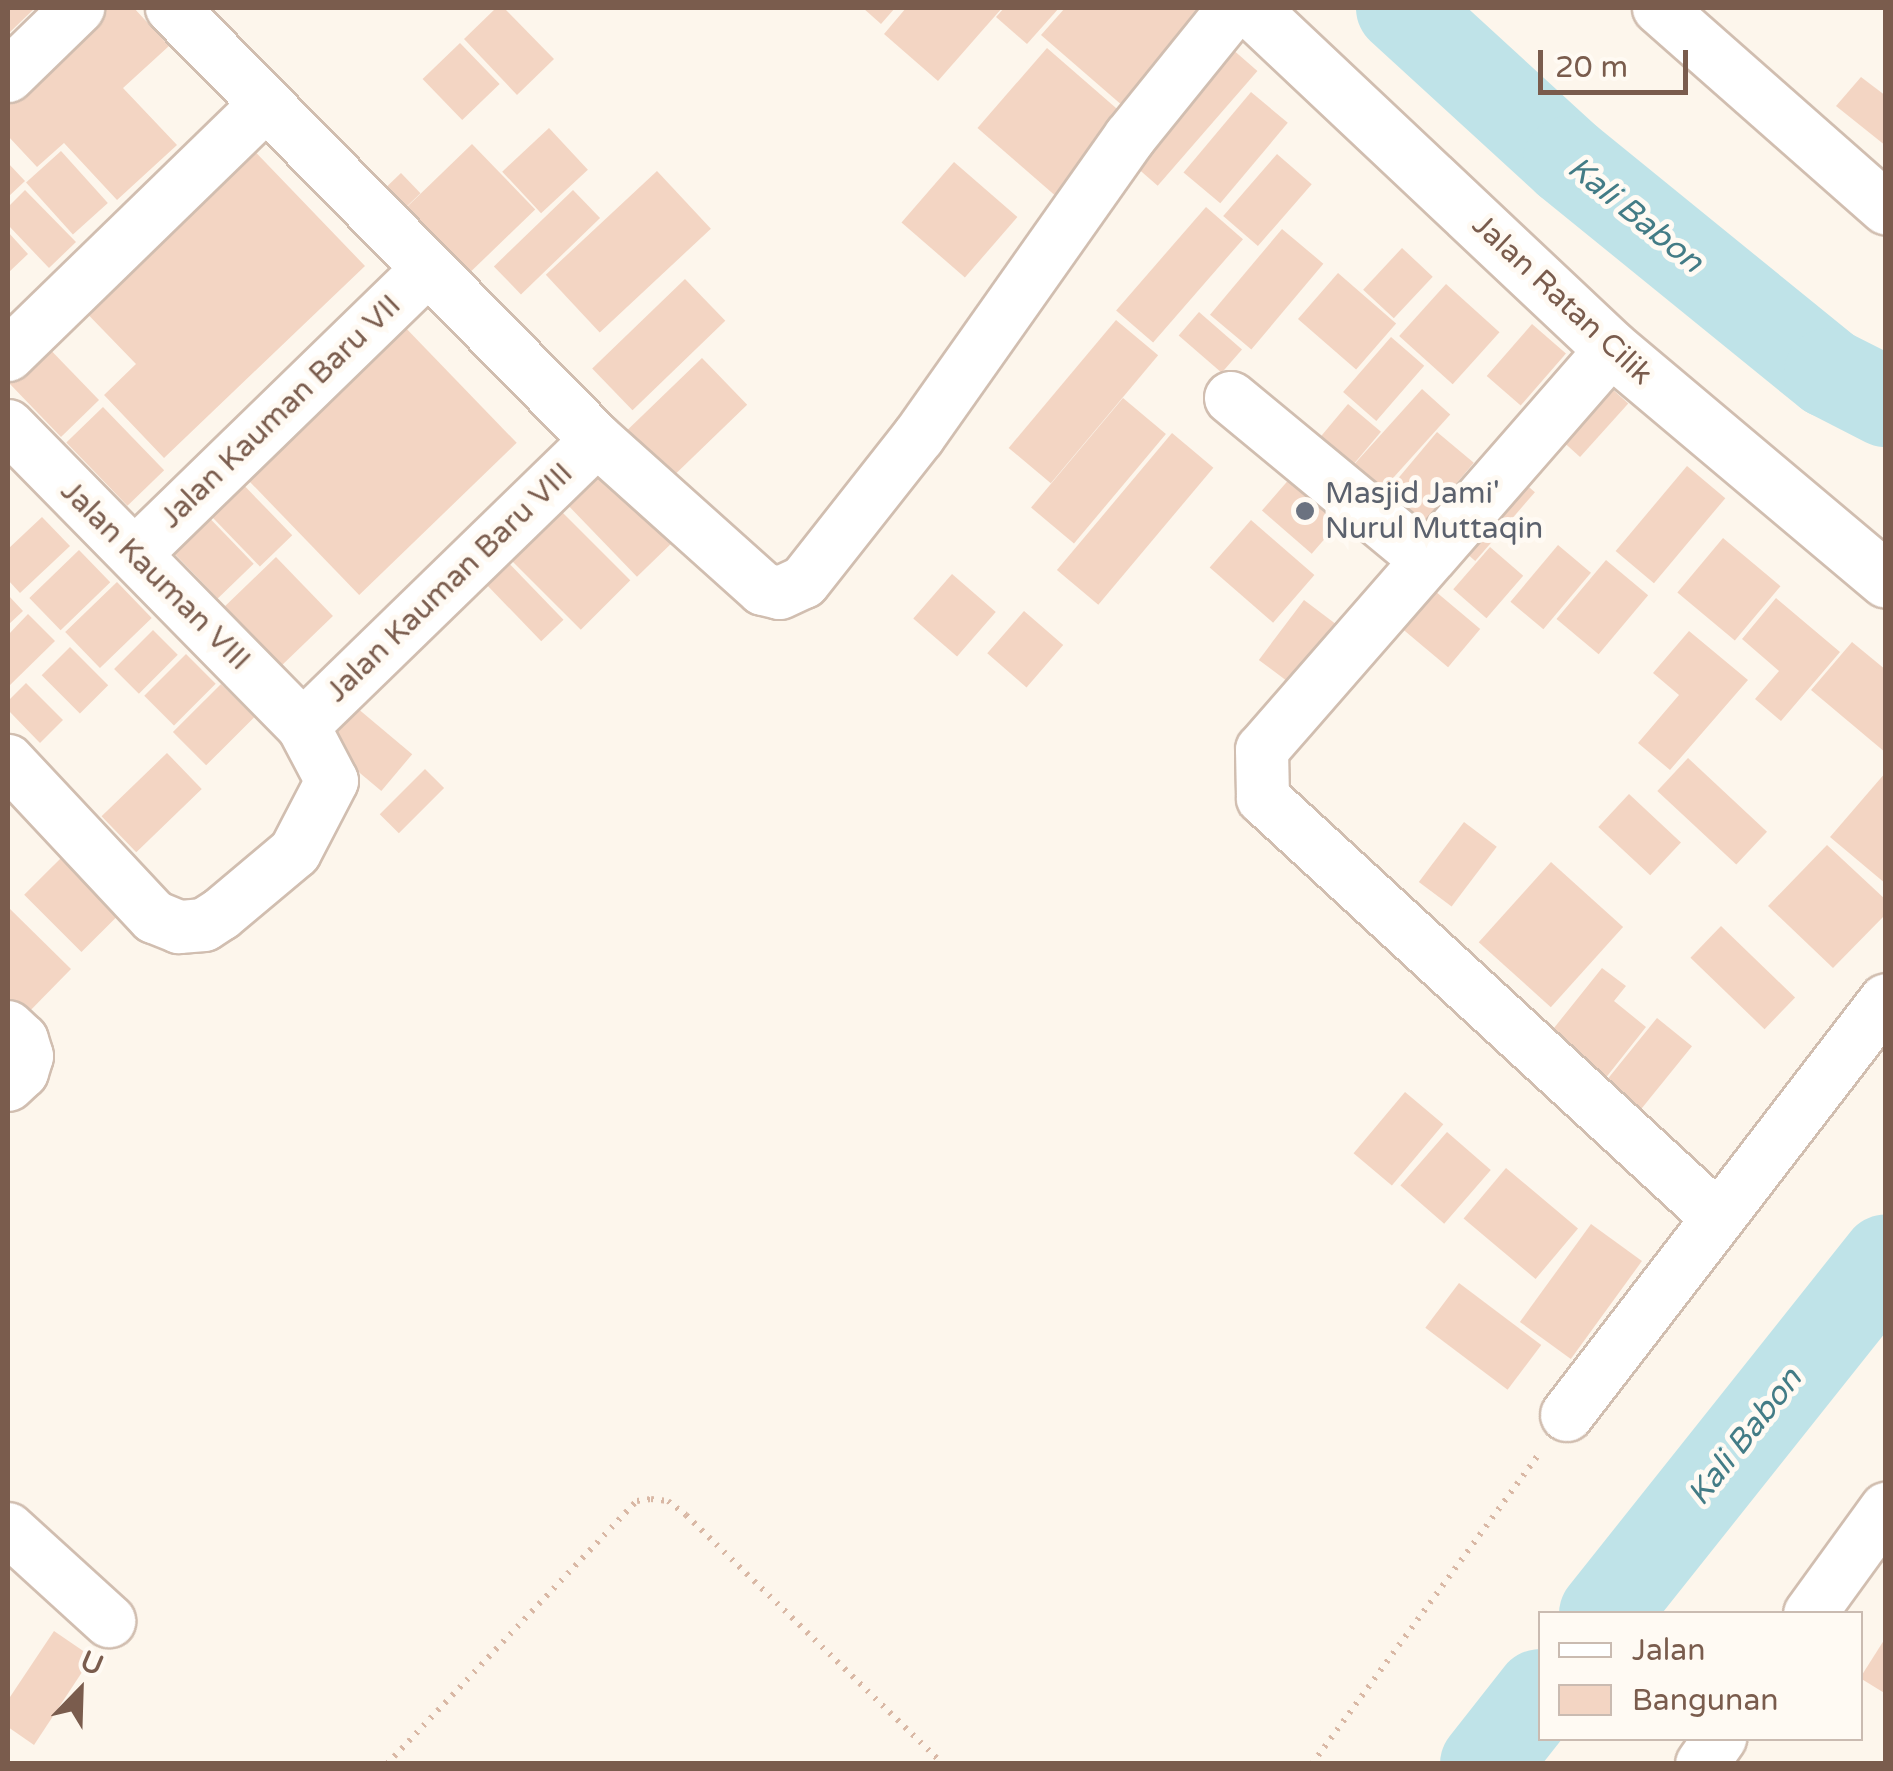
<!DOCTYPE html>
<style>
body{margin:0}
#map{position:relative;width:1893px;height:1771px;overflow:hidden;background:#fdf6ec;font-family:"Varela Round",sans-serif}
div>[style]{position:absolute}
.river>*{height:90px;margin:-45px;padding:0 45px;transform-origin:45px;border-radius:45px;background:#bfe3e8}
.building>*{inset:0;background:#f3d5c3;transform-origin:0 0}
.path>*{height:6px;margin-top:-3px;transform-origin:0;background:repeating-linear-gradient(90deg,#d9b8a5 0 2.5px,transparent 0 10.5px)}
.roads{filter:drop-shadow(2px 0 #d1beb0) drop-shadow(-2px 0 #d1beb0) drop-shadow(0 2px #d1beb0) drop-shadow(0 -2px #d1beb0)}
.street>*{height:52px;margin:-26px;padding:0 26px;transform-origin:26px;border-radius:26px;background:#fff}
.secondary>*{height:55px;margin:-27.5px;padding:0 27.5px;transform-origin:27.5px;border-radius:27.5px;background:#fff}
.dots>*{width:28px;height:28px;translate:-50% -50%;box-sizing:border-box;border:5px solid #fffaf3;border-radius:50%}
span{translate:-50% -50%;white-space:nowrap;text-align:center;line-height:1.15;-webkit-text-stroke:10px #fffaf3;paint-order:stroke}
.street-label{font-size:30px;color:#7a5c4d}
.worship-label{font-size:30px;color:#5b616d}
.left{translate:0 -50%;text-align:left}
.water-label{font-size:32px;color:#437c86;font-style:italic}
.frame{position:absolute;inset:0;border:10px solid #7a5c4d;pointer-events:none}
.legend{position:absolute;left:1538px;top:1611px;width:325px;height:130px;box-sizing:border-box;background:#fffaf3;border:2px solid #cabbb1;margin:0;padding:12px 18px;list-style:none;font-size:30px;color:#7a5c4d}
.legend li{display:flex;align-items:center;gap:20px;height:50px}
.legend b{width:50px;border:2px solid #cabbb1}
.north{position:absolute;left:30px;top:1641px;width:100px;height:100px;-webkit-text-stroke:8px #fffaf3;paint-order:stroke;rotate:23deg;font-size:28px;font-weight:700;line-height:40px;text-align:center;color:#7a5c4d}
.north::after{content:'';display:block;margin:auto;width:35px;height:45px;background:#7a5c4d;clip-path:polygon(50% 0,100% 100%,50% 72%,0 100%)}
.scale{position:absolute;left:1538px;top:50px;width:150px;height:45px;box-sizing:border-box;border:5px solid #7a5c4d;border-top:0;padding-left:12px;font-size:30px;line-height:35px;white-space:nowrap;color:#7a5c4d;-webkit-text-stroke:8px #fffaf3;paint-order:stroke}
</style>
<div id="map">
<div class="river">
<i style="left:1401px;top:8px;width:226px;rotate:42.5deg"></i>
<i style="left:1568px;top:161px;width:336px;rotate:39.1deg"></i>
<i style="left:1829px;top:373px;width:64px;rotate:27deg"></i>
<i style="left:1604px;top:1614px;width:453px;rotate:-51.5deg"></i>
<i style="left:1485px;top:1764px;width:89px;rotate:-51.8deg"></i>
</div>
<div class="building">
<i style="clip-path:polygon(8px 8px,35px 8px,8px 34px)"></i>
<i style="clip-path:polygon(102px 8px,134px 8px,169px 46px,123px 88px,177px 145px,117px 200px,64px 143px,37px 167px,8px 136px,8px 94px)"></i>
<i style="clip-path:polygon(496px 8px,504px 8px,554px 59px,517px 95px,464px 39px)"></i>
<i style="clip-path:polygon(863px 8px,895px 8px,881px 24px)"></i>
<i style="clip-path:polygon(906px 8px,1002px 8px,938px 81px,884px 34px)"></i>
<i style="clip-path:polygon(1004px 8px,1059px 8px,1027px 44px,996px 17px)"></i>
<i style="clip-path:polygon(1065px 8px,1192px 8px,1210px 22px,1131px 113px,1041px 35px)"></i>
<i style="left:460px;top:43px;width:57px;height:52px;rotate:46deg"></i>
<i style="left:1047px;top:48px;width:104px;height:106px;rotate:41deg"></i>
<i style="left:1231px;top:48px;width:35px;height:152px;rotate:41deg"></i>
<i style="clip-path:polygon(1861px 77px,1886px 96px,1886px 146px,1836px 106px)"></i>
<i style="left:1251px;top:92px;width:48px;height:105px;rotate:40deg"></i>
<i style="left:549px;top:128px;width:57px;height:64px;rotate:47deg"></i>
<i style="clip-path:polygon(242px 138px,365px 266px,164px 458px,104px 395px,136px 364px,73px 299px)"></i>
<i style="left:472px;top:144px;width:91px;height:101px;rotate:46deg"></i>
<i style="left:61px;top:151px;width:70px;height:47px;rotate:48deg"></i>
<i style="left:1277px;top:154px;width:46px;height:82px;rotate:41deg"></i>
<i style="left:954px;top:162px;width:84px;height:80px;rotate:41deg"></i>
<i style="clip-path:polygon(8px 163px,25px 181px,8px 197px)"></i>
<i style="left:657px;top:171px;width:79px;height:152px;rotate:47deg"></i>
<i style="left:401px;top:173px;width:28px;height:30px;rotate:46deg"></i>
<i style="clip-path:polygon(25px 190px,76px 242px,49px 268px,8px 225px,8px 207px)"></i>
<i style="left:573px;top:190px;width:39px;height:110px;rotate:46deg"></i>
<i style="left:1206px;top:207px;width:49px;height:137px;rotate:41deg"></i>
<i style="left:1282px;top:229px;width:54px;height:112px;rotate:40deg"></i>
<i style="clip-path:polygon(8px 232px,28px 254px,8px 273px)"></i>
<i style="left:1402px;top:248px;width:42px;height:57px;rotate:43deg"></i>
<i style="left:1338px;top:273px;width:77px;height:61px;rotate:41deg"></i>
<i style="left:685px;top:279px;width:58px;height:129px;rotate:46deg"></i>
<i style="left:1446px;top:284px;width:72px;height:70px;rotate:42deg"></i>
<i style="left:1199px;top:312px;width:57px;height:31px;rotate:41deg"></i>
<i style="left:1116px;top:320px;width:55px;height:167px;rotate:40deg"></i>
<i style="left:400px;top:322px;width:168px;height:219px;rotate:46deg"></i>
<i style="left:1532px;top:324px;width:45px;height:69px;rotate:41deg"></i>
<i style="left:1391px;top:337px;width:44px;height:73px;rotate:41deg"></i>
<i style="clip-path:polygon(40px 339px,99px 400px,61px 437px,8px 382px,8px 371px)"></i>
<i style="left:702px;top:358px;width:65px;height:113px;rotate:46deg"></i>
<i style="left:1600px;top:378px;width:38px;height:72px;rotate:42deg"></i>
<i style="left:1422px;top:389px;width:38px;height:112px;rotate:42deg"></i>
<i style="left:1123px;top:398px;width:56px;height:143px;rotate:40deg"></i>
<i style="left:1348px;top:404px;width:43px;height:55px;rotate:40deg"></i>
<i style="left:103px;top:407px;width:88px;height:51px;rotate:46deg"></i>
<i style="left:1437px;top:432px;width:48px;height:87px;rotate:40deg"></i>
<i style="left:1172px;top:433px;width:54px;height:179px;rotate:40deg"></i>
<i style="left:593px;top:462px;width:113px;height:48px;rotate:46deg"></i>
<i style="left:1687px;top:466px;width:50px;height:111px;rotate:40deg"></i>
<i style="left:1507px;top:468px;width:37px;height:91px;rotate:41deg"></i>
<i style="left:1298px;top:469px;width:66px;height:55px;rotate:41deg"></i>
<i style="left:236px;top:477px;width:81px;height:45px;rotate:46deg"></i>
<i style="left:196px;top:504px;width:83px;height:50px;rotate:46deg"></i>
<i style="left:561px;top:511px;width:98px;height:70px;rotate:45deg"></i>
<i style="clip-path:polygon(42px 517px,70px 546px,20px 593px,8px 580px,8px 549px)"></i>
<i style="left:1251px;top:520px;width:84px;height:63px;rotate:41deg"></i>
<i style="left:1723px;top:538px;width:75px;height:71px;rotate:40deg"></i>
<i style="left:1558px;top:545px;width:43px;height:74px;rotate:40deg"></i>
<i style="left:1490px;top:547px;width:44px;height:56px;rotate:41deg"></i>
<i style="left:79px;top:550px;width:45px;height:69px;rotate:46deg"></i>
<i style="left:501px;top:555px;width:90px;height:31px;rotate:46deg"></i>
<i style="left:276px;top:557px;width:82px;height:71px;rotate:46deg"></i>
<i style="left:1606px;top:560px;width:55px;height:77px;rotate:40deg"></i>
<i style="left:952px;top:574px;width:58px;height:59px;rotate:41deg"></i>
<i style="left:117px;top:582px;width:50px;height:72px;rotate:46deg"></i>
<i style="left:1435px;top:591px;width:59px;height:50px;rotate:40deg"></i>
<i style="clip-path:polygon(8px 595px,23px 611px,8px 625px)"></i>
<i style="clip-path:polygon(1776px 598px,1840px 652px,1781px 721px,1755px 699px,1779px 671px,1742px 639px)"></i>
<i style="left:1304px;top:600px;width:58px;height:75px;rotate:37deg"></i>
<i style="left:1024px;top:611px;width:52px;height:56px;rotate:41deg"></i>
<i style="clip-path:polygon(28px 614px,55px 641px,8px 687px,8px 635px)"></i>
<i style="left:153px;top:630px;width:35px;height:55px;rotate:45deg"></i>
<i style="clip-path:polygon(1689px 631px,1748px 680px,1670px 770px,1638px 743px,1679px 695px,1653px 673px)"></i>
<i style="clip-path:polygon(1852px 642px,1886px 670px,1886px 753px,1811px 690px)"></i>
<i style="left:70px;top:647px;width:54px;height:40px;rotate:45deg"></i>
<i style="left:186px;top:654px;width:42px;height:59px;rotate:45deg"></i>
<i style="clip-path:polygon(26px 683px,63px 720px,40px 743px,8px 710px,8px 701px)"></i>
<i style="left:221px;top:684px;width:47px;height:68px;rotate:45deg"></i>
<i style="left:344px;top:697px;width:89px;height:48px;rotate:40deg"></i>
<i style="left:167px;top:753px;width:50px;height:91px;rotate:46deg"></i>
<i style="left:1688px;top:758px;width:108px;height:45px;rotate:43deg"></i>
<i style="left:425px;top:769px;width:27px;height:64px;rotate:45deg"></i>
<i style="clip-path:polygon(1886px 772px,1886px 884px,1830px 837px)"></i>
<i style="left:1629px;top:794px;width:71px;height:45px;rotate:43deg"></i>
<i style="left:1464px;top:822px;width:41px;height:75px;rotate:37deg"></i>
<i style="clip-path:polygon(1827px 845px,1886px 900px,1886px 914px,1833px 968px,1768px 906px)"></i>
<i style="left:68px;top:851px;width:81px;height:62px;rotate:45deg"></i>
<i style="left:1551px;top:862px;width:97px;height:108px;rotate:42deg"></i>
<i style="clip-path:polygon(8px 907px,71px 969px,21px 1020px,8px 1007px)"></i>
<i style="left:1721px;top:926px;width:103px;height:44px;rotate:44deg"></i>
<i style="clip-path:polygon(1602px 968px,1626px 986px,1614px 1001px,1646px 1027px,1593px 1094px,1546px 1038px)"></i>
<i style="left:1657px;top:1018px;width:45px;height:99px;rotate:39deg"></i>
<i style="left:1405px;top:1092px;width:50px;height:80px;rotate:40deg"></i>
<i style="left:1447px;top:1132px;width:58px;height:71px;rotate:41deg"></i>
<i style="left:1506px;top:1168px;width:94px;height:66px;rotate:40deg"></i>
<i style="left:1591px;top:1224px;width:63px;height:121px;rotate:36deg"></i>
<i style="left:1459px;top:1283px;width:103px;height:56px;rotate:37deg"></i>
<i style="clip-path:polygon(54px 1631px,92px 1657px,34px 1745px,8px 1727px,8px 1700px)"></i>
<i style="clip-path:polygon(1886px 1637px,1886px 1694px,1860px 1678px)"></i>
</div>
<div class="path">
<i style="left:387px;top:1764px;width:363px;rotate:-46.5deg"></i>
<i style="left:637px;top:1501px;width:14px;rotate:-8deg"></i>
<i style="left:651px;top:1499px;width:17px;rotate:7deg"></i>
<i style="left:668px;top:1501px;width:23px;rotate:38deg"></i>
<i style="left:686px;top:1515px;width:358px;rotate:44.1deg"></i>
<i style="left:1312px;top:1764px;width:384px;rotate:-53.8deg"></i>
</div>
<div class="roads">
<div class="street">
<i style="left:172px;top:8px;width:606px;rotate:45.47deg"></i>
<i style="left:597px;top:440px;width:223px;rotate:41.9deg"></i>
<i style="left:763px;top:589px;width:17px;rotate:13deg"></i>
<i style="left:780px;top:593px;width:26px;rotate:-25deg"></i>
<i style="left:804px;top:582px;width:186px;rotate:-51.8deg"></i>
<i style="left:919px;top:436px;width:366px;rotate:-54.8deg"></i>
<i style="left:1130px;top:137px;width:166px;rotate:-51.1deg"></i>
<i style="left:1659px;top:8px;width:303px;rotate:41.4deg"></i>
<i style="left:8px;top:76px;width:98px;rotate:-44.2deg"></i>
<i style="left:1612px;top:349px;width:532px;rotate:131.12deg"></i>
<i style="left:1262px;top:750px;width:48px;rotate:88.8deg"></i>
<i style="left:1263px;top:798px;width:619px;rotate:42.71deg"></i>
<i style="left:8px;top:355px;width:360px;rotate:-44.2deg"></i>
<i style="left:1231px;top:398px;width:254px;rotate:39.6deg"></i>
<i style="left:8px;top:426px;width:421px;rotate:45.5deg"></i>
<i style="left:303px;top:726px;width:62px;rotate:62.2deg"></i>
<i style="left:332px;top:781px;width:80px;rotate:117.5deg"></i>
<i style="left:295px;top:852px;width:97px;rotate:140deg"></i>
<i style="left:221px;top:914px;width:20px;rotate:147deg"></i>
<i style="left:204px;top:925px;width:25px;rotate:175deg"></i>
<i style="left:179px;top:927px;width:27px;rotate:-158deg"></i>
<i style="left:154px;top:917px;width:214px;rotate:-133.1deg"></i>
<i style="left:135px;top:554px;width:409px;rotate:-44.2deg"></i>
<i style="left:303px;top:726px;width:410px;rotate:-44.2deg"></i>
<i style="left:8px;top:1027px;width:19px;rotate:43deg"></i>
<i style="left:22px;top:1040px;width:17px;rotate:73deg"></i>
<i style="left:27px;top:1056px;width:17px;rotate:107deg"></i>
<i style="left:22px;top:1072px;width:19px;rotate:137deg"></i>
<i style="left:1567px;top:1415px;width:523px;rotate:-52.45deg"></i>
<i style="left:8px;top:1529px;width:137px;rotate:42.3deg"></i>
<i style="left:1810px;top:1614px;width:130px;rotate:-54.1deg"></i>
<i style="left:1702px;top:1764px;width:32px;rotate:-55deg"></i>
</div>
<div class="secondary">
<i style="left:1250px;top:8px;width:497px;rotate:43.3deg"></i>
<i style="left:1612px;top:349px;width:358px;rotate:40.1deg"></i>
</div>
</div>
<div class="dots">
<i style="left:1305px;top:511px;background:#6b7280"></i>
</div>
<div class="street-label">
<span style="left:1562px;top:300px;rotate:43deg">Jalan Ratan Cilik</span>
<span style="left:281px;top:412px;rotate:-44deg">Jalan Kauman Baru VII</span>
<span style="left:155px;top:576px;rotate:45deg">Jalan Kauman VIII</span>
<span style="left:450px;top:583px;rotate:-44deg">Jalan Kauman Baru VIII</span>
</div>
<div class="worship-label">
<span class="left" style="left:1325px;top:511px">Masjid Jami'<br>Nurul Muttaqin</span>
</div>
<div class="water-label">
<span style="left:1635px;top:215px;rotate:39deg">Kali Babon</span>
<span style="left:1745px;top:1437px;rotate:-52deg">Kali Babon</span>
</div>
<div class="frame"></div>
<ul class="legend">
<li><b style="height:12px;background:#fff"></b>Jalan</li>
<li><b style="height:28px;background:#f3d5c3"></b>Bangunan</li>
</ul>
<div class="north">U</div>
<div class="scale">20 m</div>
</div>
